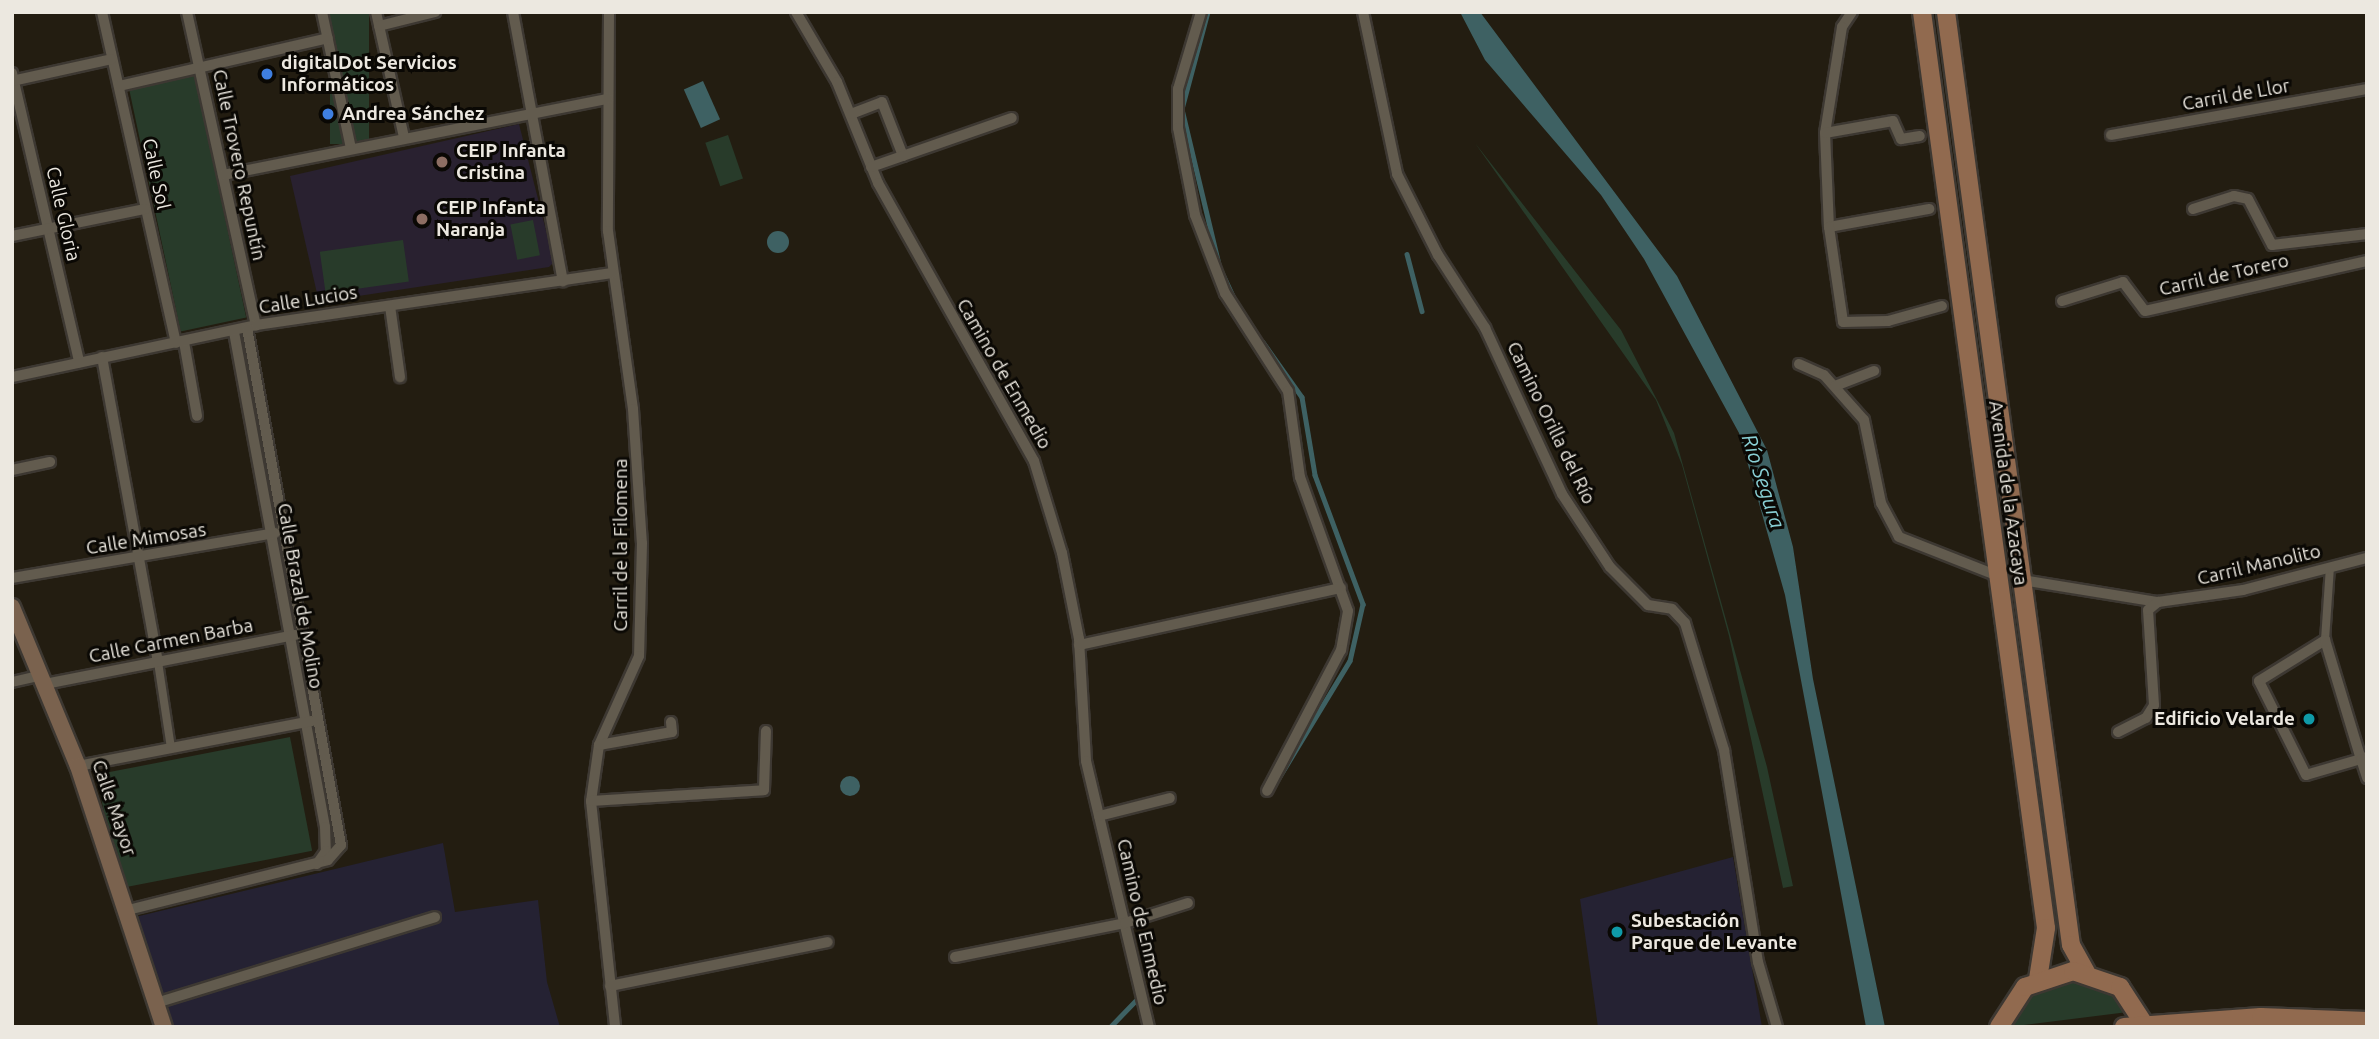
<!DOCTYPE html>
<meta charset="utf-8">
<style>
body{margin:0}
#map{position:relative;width:2379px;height:1039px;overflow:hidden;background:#231d11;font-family:Ubuntu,sans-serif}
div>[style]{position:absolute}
.industrial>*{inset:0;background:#252233}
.education>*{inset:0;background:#292130}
.green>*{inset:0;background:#283b2a;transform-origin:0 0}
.water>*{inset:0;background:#3e6163;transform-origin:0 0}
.round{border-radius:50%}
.stream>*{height:4.5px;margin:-2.25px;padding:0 2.25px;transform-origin:2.25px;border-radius:2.25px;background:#3e6163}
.roads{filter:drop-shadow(2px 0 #3d3832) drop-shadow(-2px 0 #3d3832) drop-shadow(0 2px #3d3832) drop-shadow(0 -2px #3d3832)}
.pedestrian>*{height:8px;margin:-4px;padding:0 4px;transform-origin:4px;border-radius:4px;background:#625b4e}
.minor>*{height:10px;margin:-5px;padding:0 5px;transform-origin:5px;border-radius:5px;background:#625b4e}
.secondary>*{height:16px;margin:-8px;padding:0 8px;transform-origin:8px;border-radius:8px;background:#7a624e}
.primary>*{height:18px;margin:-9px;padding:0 9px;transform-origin:9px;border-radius:9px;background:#916a4f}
.dots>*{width:19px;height:19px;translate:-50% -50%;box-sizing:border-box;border:4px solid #0a0804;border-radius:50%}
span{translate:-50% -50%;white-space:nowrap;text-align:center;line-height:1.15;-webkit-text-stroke:6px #0a0804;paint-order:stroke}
.poi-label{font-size:19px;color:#ece8e0;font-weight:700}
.left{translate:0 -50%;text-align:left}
.right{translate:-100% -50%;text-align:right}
.street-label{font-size:19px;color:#ece8e0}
.water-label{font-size:21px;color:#89cfd4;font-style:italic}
.frame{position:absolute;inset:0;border:14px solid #ece8e0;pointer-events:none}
</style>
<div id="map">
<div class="industrial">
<i style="clip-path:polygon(443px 843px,455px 912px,538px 900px,547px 982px,560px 1027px,164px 1027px,131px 918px)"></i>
<i style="clip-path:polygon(1733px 857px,1762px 1027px,1598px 1027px,1580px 899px)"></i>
</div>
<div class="education">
<i style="clip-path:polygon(519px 124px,554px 262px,549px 267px,319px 302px,290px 176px)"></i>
</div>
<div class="green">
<i style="left:330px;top:12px;width:39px;height:132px"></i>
<i style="left:194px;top:72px;width:251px;height:67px;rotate:78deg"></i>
<i style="left:728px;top:135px;width:46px;height:24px;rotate:71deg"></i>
<i style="clip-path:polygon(1475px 143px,1621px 330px,1674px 433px,1767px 767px,1793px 886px,1783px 888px,1729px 636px,1682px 465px,1656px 400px)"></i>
<i style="left:533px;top:220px;width:36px;height:23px;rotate:79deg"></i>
<i style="left:403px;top:240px;width:42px;height:84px;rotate:82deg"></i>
<i style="left:290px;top:737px;width:116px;height:197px;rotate:79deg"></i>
<i style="clip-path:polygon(2078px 978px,2110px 990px,2128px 1012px,2008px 1027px,2034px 987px)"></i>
</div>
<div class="water">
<i style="clip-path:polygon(1460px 12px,1480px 12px,1677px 276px,1767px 450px,1793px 547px,1813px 679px,1885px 1027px,1866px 1027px,1785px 595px,1739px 433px,1644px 259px,1601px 195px,1485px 60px)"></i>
<i style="left:703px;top:81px;width:42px;height:21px;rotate:66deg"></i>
<i class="round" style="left:767px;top:231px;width:22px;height:22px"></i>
<i class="round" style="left:840px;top:776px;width:20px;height:20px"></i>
</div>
<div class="stream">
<i style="left:1208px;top:12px;width:100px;rotate:105deg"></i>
<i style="left:1182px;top:109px;width:163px;rotate:76.6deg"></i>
<i style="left:1220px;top:268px;width:35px;rotate:65deg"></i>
<i style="left:1407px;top:254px;width:59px;rotate:75.3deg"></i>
<i style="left:1263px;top:342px;width:67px;rotate:54.7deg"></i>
<i style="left:1302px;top:397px;width:79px;rotate:80.5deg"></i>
<i style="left:1315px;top:475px;width:138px;rotate:69.6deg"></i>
<i style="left:1363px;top:604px;width:58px;rotate:102.8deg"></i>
<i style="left:1350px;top:661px;width:139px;rotate:121.2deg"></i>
<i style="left:1110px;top:1027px;width:37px;rotate:-46deg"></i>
</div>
<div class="roads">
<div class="pedestrian">
<i style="left:2325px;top:640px;width:73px;rotate:-86.1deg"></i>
<i style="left:158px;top:662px;width:87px;rotate:81.4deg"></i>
</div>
<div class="minor">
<i style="left:102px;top:12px;width:339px;rotate:77.4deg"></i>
<i style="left:187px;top:12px;width:321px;rotate:77.6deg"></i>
<i style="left:322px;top:12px;width:140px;rotate:78deg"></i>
<i style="left:376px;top:12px;width:128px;rotate:77.4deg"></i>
<i style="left:513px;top:12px;width:274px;rotate:79.5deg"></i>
<i style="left:609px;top:12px;width:219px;rotate:90.3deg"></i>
<i style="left:608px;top:231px;width:180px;rotate:82deg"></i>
<i style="left:633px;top:409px;width:134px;rotate:86.2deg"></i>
<i style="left:642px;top:543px;width:113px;rotate:91.5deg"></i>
<i style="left:639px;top:656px;width:98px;rotate:114.2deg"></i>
<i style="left:599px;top:745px;width:57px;rotate:98.1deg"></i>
<i style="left:591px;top:801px;width:227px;rotate:83.9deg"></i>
<i style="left:796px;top:12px;width:81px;rotate:59.6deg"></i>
<i style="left:837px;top:82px;width:109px;rotate:67.9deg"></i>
<i style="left:878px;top:183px;width:319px;rotate:60.7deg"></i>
<i style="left:1034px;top:461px;width:96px;rotate:73.1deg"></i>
<i style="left:1062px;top:553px;width:88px;rotate:78.8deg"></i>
<i style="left:1079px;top:639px;width:122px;rotate:86.7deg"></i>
<i style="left:1086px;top:761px;width:273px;rotate:76.7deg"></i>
<i style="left:1201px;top:12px;width:80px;rotate:106.6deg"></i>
<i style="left:1178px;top:89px;width:39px;rotate:90deg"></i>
<i style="left:1178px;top:128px;width:89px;rotate:78.9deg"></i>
<i style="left:1195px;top:215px;width:84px;rotate:69deg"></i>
<i style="left:1225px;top:293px;width:117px;rotate:57.3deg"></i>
<i style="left:1288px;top:391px;width:87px;rotate:82.1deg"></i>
<i style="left:1300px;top:477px;width:142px;rotate:70.3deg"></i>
<i style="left:1348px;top:611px;width:40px;rotate:100deg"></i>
<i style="left:1341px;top:650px;width:159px;rotate:117.7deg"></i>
<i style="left:1363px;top:12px;width:166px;rotate:78.1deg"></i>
<i style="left:1397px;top:174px;width:91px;rotate:63.2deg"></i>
<i style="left:1438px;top:255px;width:87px;rotate:57.2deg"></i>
<i style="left:1485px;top:328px;width:183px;rotate:65.1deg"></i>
<i style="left:1562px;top:494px;width:87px;rotate:56.7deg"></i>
<i style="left:1610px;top:567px;width:54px;rotate:45deg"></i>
<i style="left:1648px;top:605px;width:24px;rotate:9deg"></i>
<i style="left:1672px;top:609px;width:19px;rotate:47deg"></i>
<i style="left:1685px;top:623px;width:133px;rotate:72.9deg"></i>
<i style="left:1724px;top:750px;width:215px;rotate:80.9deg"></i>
<i style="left:1758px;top:962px;width:68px;rotate:73.7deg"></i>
<i style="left:1852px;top:12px;width:18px;rotate:124deg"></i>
<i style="left:1842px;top:27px;width:107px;rotate:99.1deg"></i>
<i style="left:1825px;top:133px;width:94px;rotate:87.6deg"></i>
<i style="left:1829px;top:227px;width:102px;rotate:-10.2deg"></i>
<i style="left:379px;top:26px;width:58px;rotate:-14deg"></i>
<i style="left:12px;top:73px;width:297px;rotate:76.9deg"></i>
<i style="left:12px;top:81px;width:102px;rotate:-12.4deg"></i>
<i style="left:119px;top:86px;width:214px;rotate:-12.9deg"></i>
<i style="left:851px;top:114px;width:33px;rotate:-21deg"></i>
<i style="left:882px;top:102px;width:58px;rotate:68.7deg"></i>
<i style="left:1825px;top:133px;width:69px;rotate:-10deg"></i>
<i style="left:1893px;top:121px;width:20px;rotate:66deg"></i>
<i style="left:1901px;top:139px;width:19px;rotate:-9deg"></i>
<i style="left:2111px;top:135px;width:260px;rotate:-10.2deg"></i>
<i style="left:871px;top:167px;width:149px;rotate:-19.2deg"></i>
<i style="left:223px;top:175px;width:392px;rotate:-11.2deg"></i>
<i style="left:2193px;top:209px;width:43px;rotate:-17.6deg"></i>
<i style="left:2234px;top:196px;width:14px;rotate:12deg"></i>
<i style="left:2248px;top:199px;width:52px;rotate:62.4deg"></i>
<i style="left:2272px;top:245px;width:96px;rotate:-6.6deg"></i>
<i style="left:1829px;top:227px;width:96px;rotate:81.6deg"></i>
<i style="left:1843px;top:322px;width:45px;rotate:-1.3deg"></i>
<i style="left:1888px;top:321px;width:56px;rotate:-15.5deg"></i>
<i style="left:12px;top:236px;width:136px;rotate:-11.5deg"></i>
<i style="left:2062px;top:301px;width:64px;rotate:-17.3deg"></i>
<i style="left:2123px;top:282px;width:36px;rotate:53deg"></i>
<i style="left:2145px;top:311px;width:228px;rotate:-12.7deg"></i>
<i style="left:390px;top:306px;width:72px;rotate:82deg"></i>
<i style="left:234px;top:332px;width:503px;rotate:79.58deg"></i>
<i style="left:325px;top:827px;width:24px;rotate:88deg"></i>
<i style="left:326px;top:851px;width:16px;rotate:125deg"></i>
<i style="left:184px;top:342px;width:75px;rotate:80deg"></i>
<i style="left:102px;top:357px;width:310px;rotate:79.6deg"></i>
<i style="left:1799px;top:364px;width:27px;rotate:24deg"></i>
<i style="left:1824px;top:375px;width:60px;rotate:48.4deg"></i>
<i style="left:1864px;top:420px;width:85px;rotate:78.4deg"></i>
<i style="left:1881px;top:503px;width:38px;rotate:62deg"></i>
<i style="left:1899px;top:537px;width:106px;rotate:21.5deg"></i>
<i style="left:12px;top:377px;width:249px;rotate:-12deg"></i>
<i style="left:256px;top:325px;width:360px;rotate:-8.3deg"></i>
<i style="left:1835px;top:386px;width:42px;rotate:-21deg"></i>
<i style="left:12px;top:470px;width:39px;rotate:-12deg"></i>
<i style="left:12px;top:578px;width:267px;rotate:-9.7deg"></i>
<i style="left:2022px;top:580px;width:138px;rotate:9.2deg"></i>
<i style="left:2158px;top:602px;width:86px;rotate:-8deg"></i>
<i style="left:2243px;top:590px;width:128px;rotate:-14.5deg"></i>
<i style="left:1079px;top:645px;width:268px;rotate:-12.3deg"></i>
<i style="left:12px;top:682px;width:31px;rotate:-13deg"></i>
<i style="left:45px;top:684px;width:255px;rotate:-11.1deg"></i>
<i style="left:2118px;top:732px;width:31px;rotate:-27deg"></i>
<i style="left:2146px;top:718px;width:15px;rotate:-58deg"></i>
<i style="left:2154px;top:705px;width:95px;rotate:-93.6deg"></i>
<i style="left:2148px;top:610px;width:13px;rotate:-39deg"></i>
<i style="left:599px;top:745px;width:74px;rotate:-10.1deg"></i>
<i style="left:672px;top:732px;width:10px;rotate:-96deg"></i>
<i style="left:2367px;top:757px;width:6px;rotate:162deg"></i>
<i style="left:2361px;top:759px;width:57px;rotate:163.8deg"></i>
<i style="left:2306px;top:775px;width:105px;rotate:-116.6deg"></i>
<i style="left:2259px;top:681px;width:78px;rotate:-31.8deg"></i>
<i style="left:2325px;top:640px;width:124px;rotate:73.2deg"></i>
<i style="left:2361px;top:759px;width:20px;rotate:72deg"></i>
<i style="left:78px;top:766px;width:238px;rotate:-10.9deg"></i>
<i style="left:591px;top:801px;width:173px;rotate:-3.6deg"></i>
<i style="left:764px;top:790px;width:59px;rotate:-88.1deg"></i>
<i style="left:1099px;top:816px;width:73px;rotate:-14.2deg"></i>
<i style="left:128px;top:910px;width:206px;rotate:-14deg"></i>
<i style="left:328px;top:860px;width:20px;rotate:-49deg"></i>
<i style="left:341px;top:845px;width:525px;rotate:-100.3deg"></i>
<i style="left:955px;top:957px;width:173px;rotate:-11.3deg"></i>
<i style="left:1125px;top:923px;width:66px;rotate:-17.6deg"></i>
<i style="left:610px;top:986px;width:222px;rotate:-11.4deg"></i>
<i style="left:156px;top:1003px;width:292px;rotate:-17.1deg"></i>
</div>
<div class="secondary">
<i style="left:12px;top:607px;width:172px;rotate:67.5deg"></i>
<i style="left:78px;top:766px;width:275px;rotate:71.8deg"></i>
</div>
<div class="primary">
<i style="left:1922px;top:12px;width:924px;rotate:82.29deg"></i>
<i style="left:2046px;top:928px;width:52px;rotate:98.9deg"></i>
<i style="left:1946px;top:12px;width:941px;rotate:82.37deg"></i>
<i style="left:2071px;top:945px;width:31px;rotate:61deg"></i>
<i style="left:1999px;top:1027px;width:48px;rotate:-57deg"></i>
<i style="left:2025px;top:987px;width:51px;rotate:-18.4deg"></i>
<i style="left:2073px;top:971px;width:50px;rotate:18.8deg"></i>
<i style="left:2120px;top:987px;width:48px;rotate:57deg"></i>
<i style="left:2124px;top:1027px;width:137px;rotate:-4.2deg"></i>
<i style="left:2261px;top:1017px;width:106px;rotate:2.2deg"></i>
</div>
</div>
<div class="dots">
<i style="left:267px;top:74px;background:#3f7fe0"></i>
<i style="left:328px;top:114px;background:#3f7fe0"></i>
<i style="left:442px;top:162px;background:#8d6e63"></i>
<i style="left:422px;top:219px;background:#8d6e63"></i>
<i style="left:2309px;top:719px;background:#0f9aa8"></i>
<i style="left:1617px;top:932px;background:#0f9aa8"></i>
</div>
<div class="poi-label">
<span class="left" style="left:281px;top:74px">digitalDot Servicios<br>Informáticos</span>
<span class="left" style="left:342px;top:114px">Andrea Sánchez</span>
<span class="left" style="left:456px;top:162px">CEIP Infanta<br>Cristina</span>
<span class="left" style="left:436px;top:219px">CEIP Infanta<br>Naranja</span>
<span class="right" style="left:2295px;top:719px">Edificio Velarde</span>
<span class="left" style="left:1631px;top:932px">Subestación<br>Parque de Levante</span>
</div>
<div class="street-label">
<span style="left:2236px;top:95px;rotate:-10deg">Carril de Llor</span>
<span style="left:239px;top:165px;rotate:78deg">Calle Trovero Repuntín</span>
<span style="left:156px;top:174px;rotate:78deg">Calle Sol</span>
<span style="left:63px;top:214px;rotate:77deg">Calle Gloria</span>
<span style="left:2224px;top:275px;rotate:-13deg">Carril de Torero</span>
<span style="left:308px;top:300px;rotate:-9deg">Calle Lucios</span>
<span style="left:1004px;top:374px;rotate:60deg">Camino de Enmedio</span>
<span style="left:1551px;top:423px;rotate:64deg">Camino Orilla del Río</span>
<span style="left:2008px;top:493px;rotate:82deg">Avenida de la Azacaya</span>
<span style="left:146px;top:539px;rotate:-9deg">Calle Mimosas</span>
<span style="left:621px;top:545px;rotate:-90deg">Carril de la Filomena</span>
<span style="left:2259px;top:565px;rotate:-13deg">Carril Manolito</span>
<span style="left:300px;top:596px;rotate:80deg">Calle Brazal de Molino</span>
<span style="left:171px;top:641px;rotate:-11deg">Calle Carmen Barba</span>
<span style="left:114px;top:808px;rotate:71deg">Calle Mayor</span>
<span style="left:1142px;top:922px;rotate:77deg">Camino de Enmedio</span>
</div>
<div class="water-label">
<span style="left:1764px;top:481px;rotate:72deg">Río Segura</span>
</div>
<div class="frame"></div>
</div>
